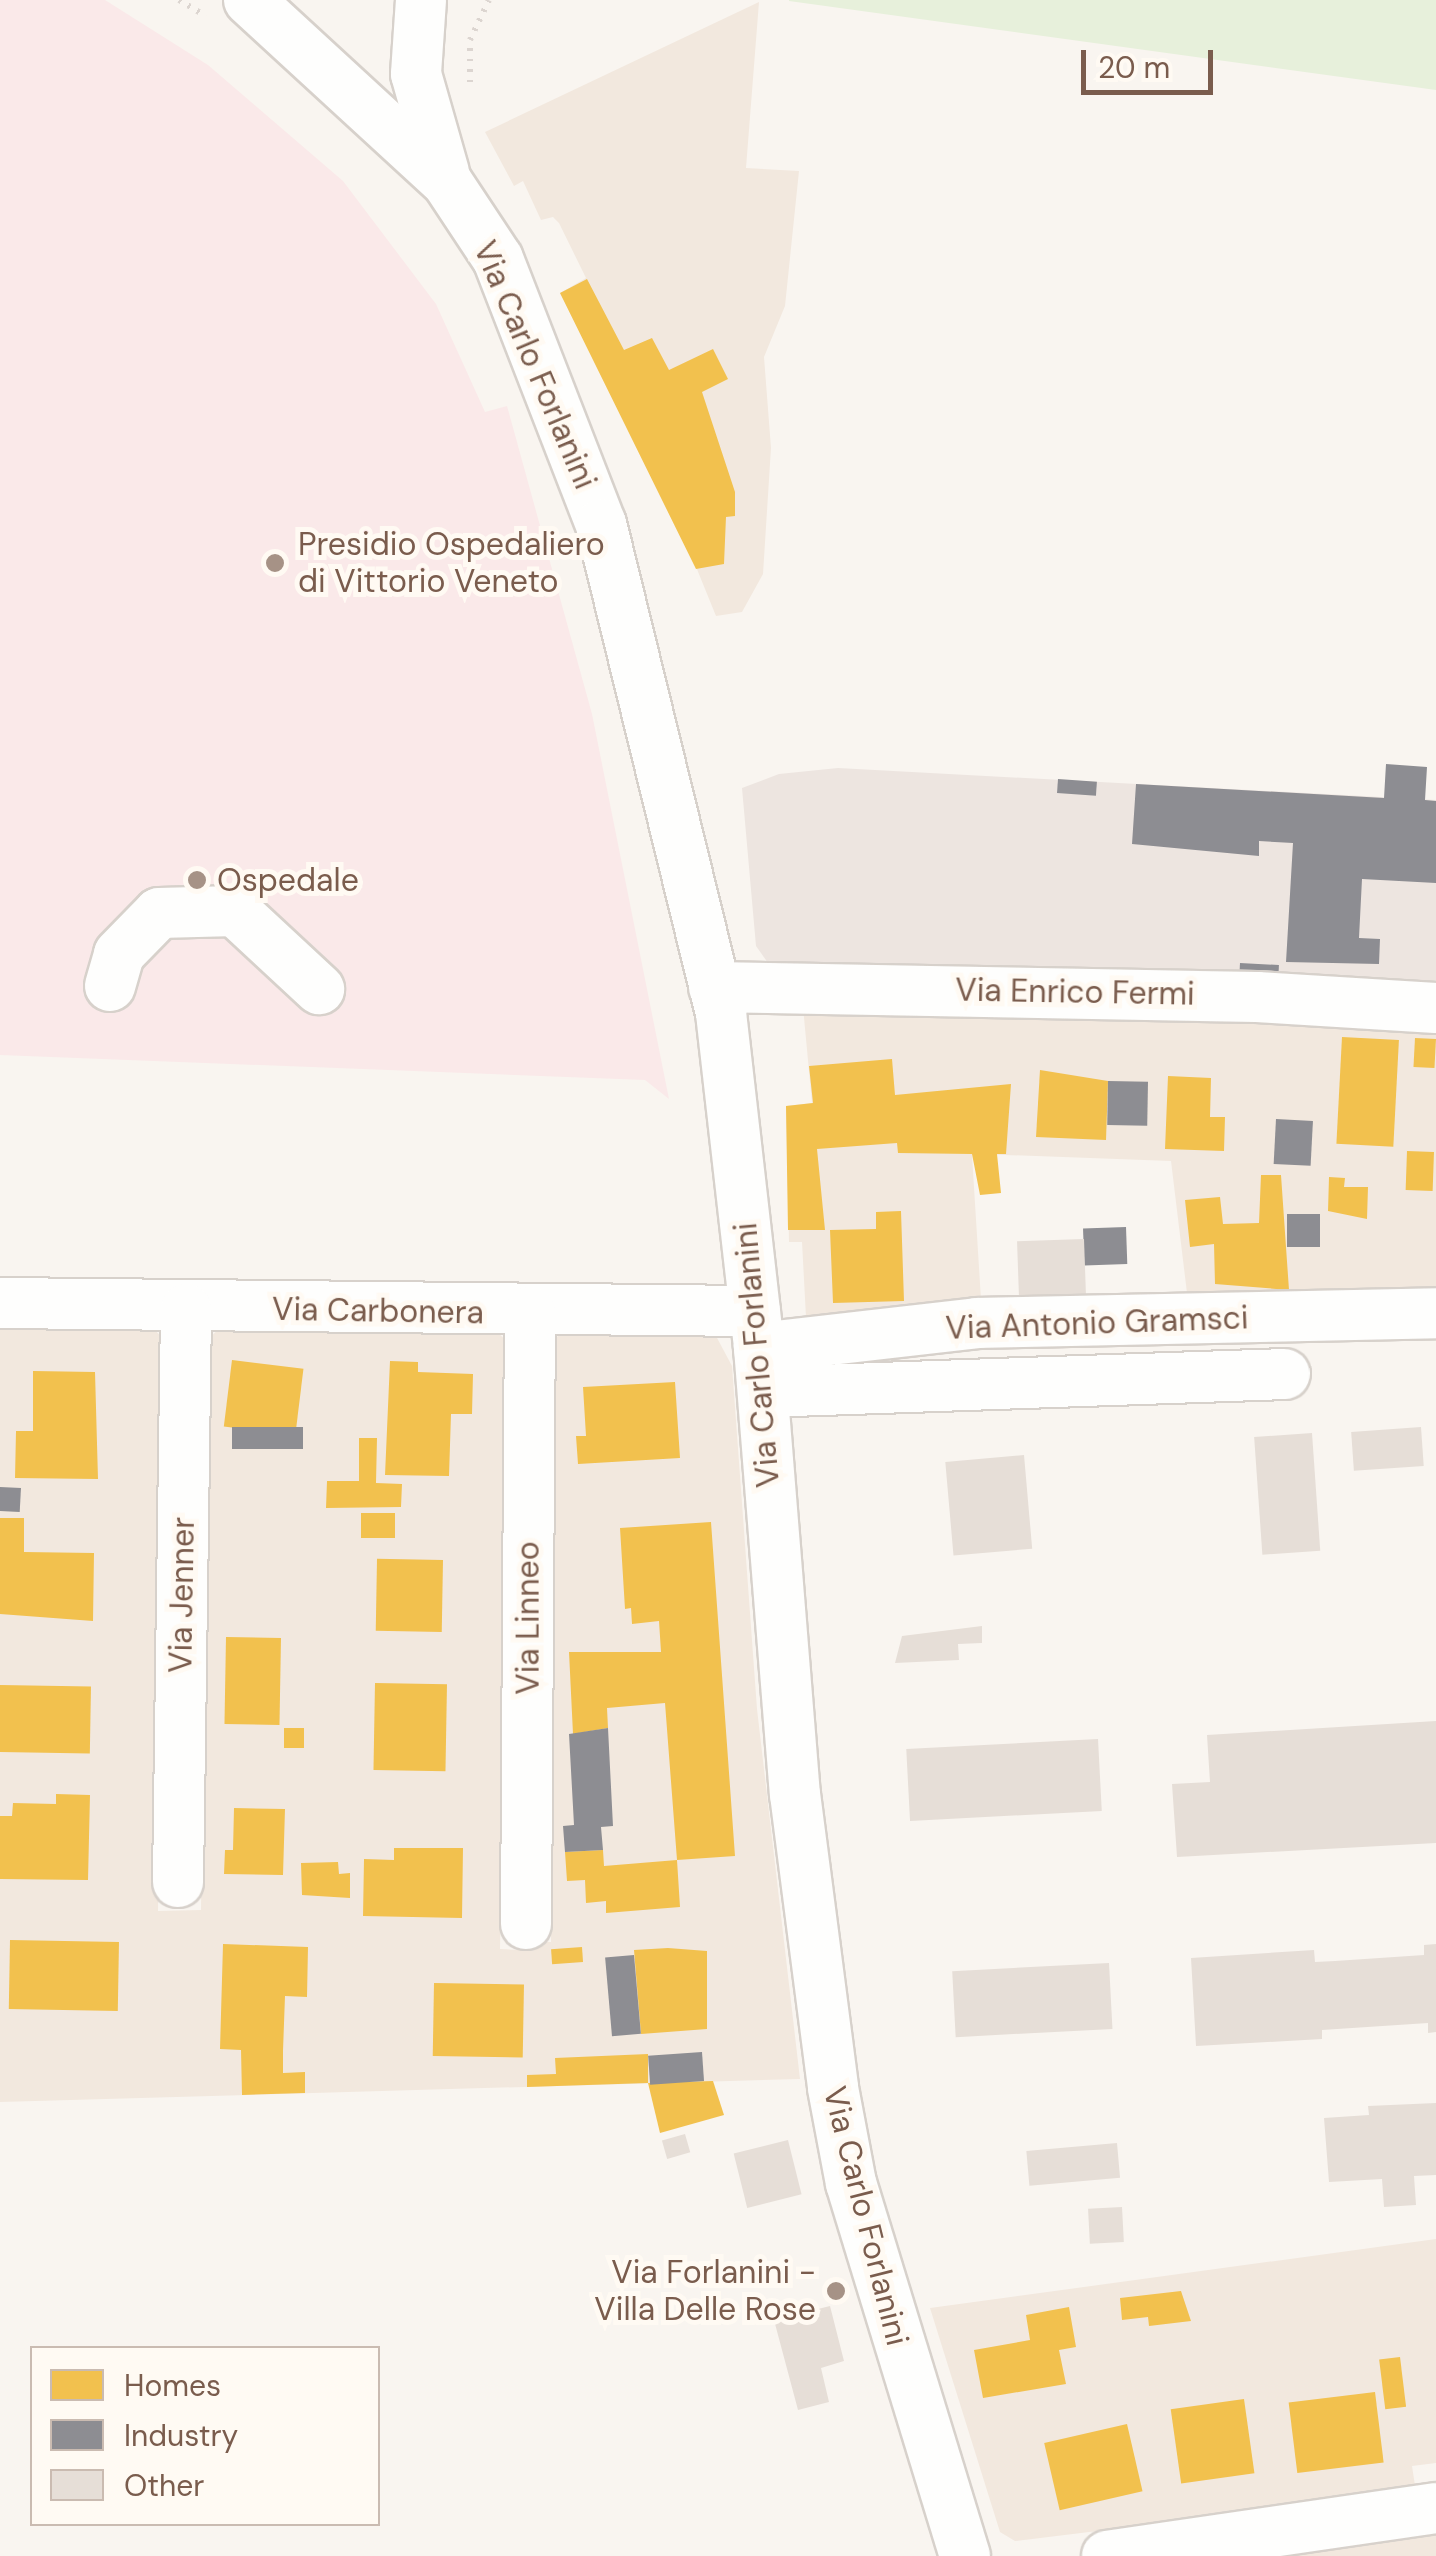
<!DOCTYPE html>
<style>
body{margin:0}
#map{position:relative;width:1436px;height:2556px;overflow:hidden;background:#f9f5f0;font-family:"DM Sans",sans-serif}
div>[style]{position:absolute}
.residential>*{inset:0;background:#f2e8de}
.industrial>*{inset:0;background:#ede5e0}
.medical>*{inset:0;background:#fae9e9}
.green>*{inset:0;background:#e7f0db}
.homes>*{inset:0;background:#f2c14e;transform-origin:0 0}
.industry>*{inset:0;background:#8d8d92;transform-origin:0 0}
.building>*{inset:0;background:#e6ded7;transform-origin:0 0}
.path>*{height:6px;margin-top:-3px;transform-origin:0;background:repeating-linear-gradient(90deg,#dcd5d0 0 2.5px,transparent 0 10.5px)}
.roads{filter:drop-shadow(2px 0 #d7d1cb) drop-shadow(-2px 0 #d7d1cb) drop-shadow(0 2px #d7d1cb) drop-shadow(0 -2px #d7d1cb)}
.minor>*{height:50px;margin:-25px;padding:0 25px;transform-origin:25px;border-radius:25px;background:#fefefd}
.dots>*{width:28px;height:28px;translate:-50% -50%;box-sizing:border-box;border:5px solid #fffaf3;border-radius:50%}
span{translate:-50% -50%;white-space:nowrap;text-align:center;line-height:1.15;-webkit-text-stroke:10px #fffaf3;paint-order:stroke}
.street-label{font-size:32px;color:#7a5c4d}
.poi-label{font-size:32px;color:#7a5c4d}
.left{translate:0 -50%;text-align:left}
.right{translate:-100% -50%;text-align:right}
.legend{position:absolute;left:30px;top:2346px;width:350px;height:180px;box-sizing:border-box;background:#fffaf3;border:2px solid #cabbb1;margin:0;padding:12px 18px;list-style:none;font-size:30px;color:#7a5c4d}
.legend li{display:flex;align-items:center;gap:20px;height:50px}
.legend b{width:50px;border:2px solid #cabbb1}
.scale{position:absolute;left:1081px;top:50px;width:132px;height:45px;box-sizing:border-box;border:5px solid #7a5c4d;border-top:0;padding-left:12px;font-size:30px;line-height:35px;white-space:nowrap;color:#7a5c4d;-webkit-text-stroke:8px #fffaf3;paint-order:stroke}
</style>
<div id="map">
<div class="residential">
<i style="clip-path:polygon(759px 2px,746px 168px,799px 171px,785px 306px,764px 357px,771px 448px,763px 574px,742px 612px,716px 616px,679px 525px,560px 293px,586px 278px,559px 223px,553px 217px,541px 220px,523px 181px,514px 186px,485px 132px)"></i>
<i style="clip-path:polygon(803px 1007px,1436px 1023px,1436px 1320px,1191px 1326px,1171px 1161px,979px 1154px,972px 1155px,983px 1332px,807px 1336px,802px 1242px,789px 1242px,786px 1106px,812px 1103px)"></i>
<i style="clip-path:polygon(0 1325px,154px 1329px,167px 1343px,158px 1911px,201px 1910px,206px 1341px,220px 1328px,496px 1331px,510px 1344px,500px 1949px,518px 1950px,524px 1941px,551px 1942px,549px 1345px,563px 1331px,716px 1336px,732px 1366px,757px 1709px,800px 2079px,0 2102px)"></i>
<i style="clip-path:polygon(1436px 2239px,1436px 2463px,1412px 2466px,1416px 2492px,1015px 2541px,1000px 2532px,930px 2308px)"></i>
<i style="clip-path:polygon(1436px 2530px,1436px 2556px,1248px 2556px)"></i>
</div>
<div class="industrial">
<i style="clip-path:polygon(838px 768px,1436px 800px,1436px 987px,768px 963px,756px 946px,742px 788px,779px 774px)"></i>
</div>
<div class="medical">
<i style="clip-path:polygon(0 0,105px 0,208px 65px,343px 181px,436px 304px,485px 412px,507px 406px,592px 714px,669px 1099px,645px 1080px,0 1055px)"></i>
</div>
<div class="green">
<i style="clip-path:polygon(1436px 0,1436px 90px,789px 1px,789px 0)"></i>
</div>
<div class="homes">
<i style="clip-path:polygon(587px 279px,624px 350px,652px 338px,669px 370px,713px 349px,728px 379px,702px 392px,735px 492px,735px 516px,726px 517px,724px 564px,696px 569px,560px 293px)"></i>
<i style="left:1342px;top:1037px;width:57px;height:107px;rotate:3deg"></i>
<i style="left:1415px;top:1038px;width:21px;height:29px;rotate:3deg"></i>
<i style="clip-path:polygon(892px 1059px,895px 1095px,1011px 1084px,1006px 1154px,997px 1154px,1001px 1193px,980px 1195px,972px 1154px,898px 1153px,897px 1143px,817px 1149px,825px 1230px,788px 1230px,786px 1106px,813px 1103px,809px 1066px)"></i>
<i style="clip-path:polygon(1040px 1070px,1108px 1081px,1106px 1140px,1036px 1137px)"></i>
<i style="clip-path:polygon(1168px 1076px,1211px 1078px,1210px 1117px,1225px 1117px,1224px 1151px,1165px 1149px)"></i>
<i style="left:1407px;top:1151px;width:27px;height:39px;rotate:2deg"></i>
<i style="clip-path:polygon(1261px 1175px,1281px 1175px,1289px 1290px,1215px 1284px,1214px 1244px,1190px 1247px,1185px 1200px,1220px 1197px,1223px 1224px,1259px 1223px)"></i>
<i style="clip-path:polygon(1329px 1177px,1345px 1178px,1344px 1187px,1368px 1187px,1367px 1219px,1328px 1211px)"></i>
<i style="clip-path:polygon(901px 1211px,904px 1301px,833px 1303px,830px 1230px,876px 1229px,876px 1212px)"></i>
<i style="left:232px;top:1360px;width:72px;height:67px;rotate:7deg"></i>
<i style="clip-path:polygon(390px 1361px,418px 1362px,418px 1372px,473px 1374px,472px 1414px,451px 1414px,449px 1476px,385px 1475px)"></i>
<i style="clip-path:polygon(33px 1371px,95px 1372px,98px 1479px,15px 1478px,16px 1431px,33px 1431px)"></i>
<i style="clip-path:polygon(675px 1382px,680px 1458px,578px 1464px,576px 1436px,586px 1436px,583px 1387px)"></i>
<i style="clip-path:polygon(359px 1438px,377px 1438px,376px 1483px,402px 1484px,401px 1507px,326px 1508px,327px 1481px,359px 1481px)"></i>
<i style="left:361px;top:1513px;width:34px;height:25px"></i>
<i style="clip-path:polygon(0 1518px,24px 1518px,24px 1552px,94px 1553px,93px 1621px,0 1614px)"></i>
<i style="clip-path:polygon(711px 1522px,735px 1856px,677px 1860px,665px 1703px,607px 1708px,608px 1728px,573px 1734px,569px 1652px,661px 1652px,659px 1621px,632px 1624px,631px 1608px,625px 1609px,620px 1528px)"></i>
<i style="left:443px;top:1560px;width:72px;height:66px;rotate:91deg"></i>
<i style="left:226px;top:1637px;width:55px;height:87px;rotate:1deg"></i>
<i style="left:375px;top:1683px;width:72px;height:87px;rotate:1deg"></i>
<i style="left:0;top:1685px;width:91px;height:67px;rotate:1deg"></i>
<i style="left:284px;top:1728px;width:20px;height:20px"></i>
<i style="clip-path:polygon(56px 1794px,90px 1795px,88px 1880px,0 1879px,0 1816px,12px 1816px,13px 1803px,56px 1804px)"></i>
<i style="clip-path:polygon(234px 1808px,285px 1809px,283px 1875px,224px 1874px,225px 1850px,233px 1850px)"></i>
<i style="clip-path:polygon(394px 1848px,463px 1848px,462px 1918px,363px 1916px,364px 1859px,394px 1860px)"></i>
<i style="clip-path:polygon(603px 1850px,604px 1866px,677px 1860px,680px 1907px,606px 1913px,606px 1901px,586px 1903px,585px 1880px,567px 1881px,565px 1852px)"></i>
<i style="clip-path:polygon(338px 1862px,339px 1874px,350px 1873px,350px 1898px,302px 1895px,301px 1863px)"></i>
<i style="left:10px;top:1940px;width:109px;height:69px;rotate:1deg"></i>
<i style="clip-path:polygon(223px 1944px,308px 1947px,307px 1997px,285px 1996px,283px 2051px,283px 2073px,305px 2072px,305px 2093px,242px 2095px,241px 2050px,220px 2049px)"></i>
<i style="left:582px;top:1947px;width:15px;height:31px;rotate:86deg"></i>
<i style="clip-path:polygon(668px 1948px,707px 1951px,707px 2029px,641px 2034px,634px 1950px)"></i>
<i style="left:434px;top:1983px;width:90px;height:73px;rotate:1deg"></i>
<i style="clip-path:polygon(648px 2054px,648px 2083px,527px 2087px,527px 2075px,556px 2074px,555px 2058px)"></i>
<i style="clip-path:polygon(713px 2081px,724px 2115px,660px 2133px,648px 2083px)"></i>
<i style="clip-path:polygon(1181px 2291px,1191px 2321px,1149px 2326px,1148px 2317px,1122px 2320px,1120px 2298px)"></i>
<i style="clip-path:polygon(1069px 2307px,1076px 2347px,1059px 2350px,1066px 2384px,983px 2398px,974px 2350px,1030px 2340px,1026px 2315px)"></i>
<i style="left:1400px;top:2357px;width:50px;height:21px;rotate:83deg"></i>
<i style="left:1375px;top:2392px;width:71px;height:87px;rotate:83deg"></i>
<i style="left:1244px;top:2399px;width:75px;height:74px;rotate:82deg"></i>
<i style="left:1127px;top:2424px;width:69px;height:85px;rotate:77deg"></i>
</div>
<div class="industry">
<i style="clip-path:polygon(1386px 764px,1427px 767px,1425px 800px,1436px 801px,1436px 883px,1362px 879px,1359px 938px,1380px 939px,1379px 964px,1286px 962px,1293px 843px,1259px 841px,1259px 856px,1132px 844px,1136px 784px,1384px 798px)"></i>
<i style="left:1058px;top:779px;width:39px;height:14px;rotate:4deg"></i>
<i style="left:1240px;top:963px;width:39px;height:13px;rotate:3deg"></i>
<i style="left:1108px;top:1081px;width:40px;height:44px;rotate:1deg"></i>
<i style="left:1276px;top:1119px;width:37px;height:45px;rotate:3deg"></i>
<i style="left:1287px;top:1214px;width:33px;height:33px"></i>
<i style="left:1126px;top:1227px;width:37px;height:43px;rotate:88deg"></i>
<i style="left:232px;top:1427px;width:71px;height:22px"></i>
<i style="left:0;top:1487px;width:21px;height:24px;rotate:3deg"></i>
<i style="clip-path:polygon(608px 1728px,613px 1826px,601px 1827px,603px 1850px,565px 1852px,563px 1826px,574px 1825px,569px 1734px)"></i>
<i style="left:634px;top:1955px;width:79px;height:29px;rotate:85deg"></i>
<i style="left:702px;top:2052px;width:29px;height:54px;rotate:86deg"></i>
</div>
<div class="building">
<i style="left:1084px;top:1239px;width:57px;height:67px;rotate:88deg"></i>
<i style="left:1421px;top:1427px;width:39px;height:70px;rotate:86deg"></i>
<i style="left:1312px;top:1433px;width:118px;height:58px;rotate:86deg"></i>
<i style="left:1024px;top:1455px;width:94px;height:79px;rotate:85deg"></i>
<i style="clip-path:polygon(982px 1626px,982px 1643px,958px 1644px,959px 1660px,895px 1663px,902px 1636px)"></i>
<i style="clip-path:polygon(1436px 1721px,1436px 1843px,1177px 1857px,1172px 1784px,1210px 1782px,1207px 1735px)"></i>
<i style="left:1098px;top:1739px;width:72px;height:192px;rotate:87deg"></i>
<i style="clip-path:polygon(1436px 1944px,1436px 2032px,1428px 2033px,1428px 2023px,1322px 2030px,1322px 2039px,1196px 2046px,1191px 1958px,1314px 1950px,1315px 1962px,1335px 1961px,1424px 1955px,1424px 1945px)"></i>
<i style="left:1109px;top:1963px;width:66px;height:157px;rotate:87deg"></i>
<i style="clip-path:polygon(1436px 2103px,1436px 2175px,1414px 2176px,1416px 2205px,1384px 2207px,1382px 2179px,1329px 2182px,1324px 2118px,1369px 2115px,1368px 2106px)"></i>
<i style="left:685px;top:2134px;width:19px;height:24px;rotate:74deg"></i>
<i style="left:788px;top:2140px;width:56px;height:56px;rotate:76deg"></i>
<i style="left:1117px;top:2143px;width:35px;height:91px;rotate:85deg"></i>
<i style="left:1122px;top:2207px;width:35px;height:34px;rotate:87deg"></i>
<i style="clip-path:polygon(830px 2306px,844px 2361px,821px 2368px,829px 2402px,798px 2410px,774px 2320px)"></i>
</div>
<div class="path">
<i style="left:179px;top:0;width:31px;rotate:31deg"></i>
<i style="left:470px;top:82px;width:42px;rotate:-90deg"></i>
<i style="left:470px;top:40px;width:44px;rotate:-64.6deg"></i>
</div>
<div class="roads">
<div class="minor">
<i style="left:249px;top:0;width:269px;rotate:42.6deg"></i>
<i style="left:447px;top:182px;width:92px;rotate:56.5deg"></i>
<i style="left:498px;top:259px;width:284px;rotate:68.8deg"></i>
<i style="left:601px;top:524px;width:504px;rotate:76.21deg"></i>
<i style="left:721px;top:1013px;width:337px;rotate:83.5deg"></i>
<i style="left:759px;top:1348px;width:447px;rotate:85.4deg"></i>
<i style="left:795px;top:1794px;width:296px;rotate:82.6deg"></i>
<i style="left:833px;top:2088px;width:97px;rotate:79.3deg"></i>
<i style="left:851px;top:2183px;width:390px;rotate:73deg"></i>
<i style="left:421px;top:0;width:74px;rotate:93.9deg"></i>
<i style="left:416px;top:74px;width:102px;rotate:74.1deg"></i>
<i style="left:110px;top:986px;width:33px;rotate:-74deg"></i>
<i style="left:119px;top:954px;width:57px;rotate:-45.7deg"></i>
<i style="left:159px;top:913px;width:76px;rotate:-1.5deg"></i>
<i style="left:235px;top:911px;width:115px;rotate:42.9deg"></i>
<i style="left:714px;top:987px;width:543px;rotate:1.06deg"></i>
<i style="left:1257px;top:997px;width:179px;rotate:3.5deg"></i>
<i style="left:0;top:1303px;width:755px;rotate:0.61deg"></i>
<i style="left:759px;top:1348px;width:219px;rotate:-6.5deg"></i>
<i style="left:977px;top:1323px;width:459px;rotate:-1.2deg"></i>
<i style="left:763px;top:1392px;width:522px;rotate:-1.97deg"></i>
<i style="left:178px;top:1882px;width:573px;rotate:-89.2deg"></i>
<i style="left:526px;top:1924px;width:612px;rotate:-89.63deg"></i>
<i style="left:1107px;top:2556px;width:332px;rotate:-8.3deg"></i>
</div>
</div>
<div class="dots">
<i style="left:275px;top:563px;background:#a69286"></i>
<i style="left:197px;top:880px;background:#a69286"></i>
<i style="left:836px;top:2291px;background:#a69286"></i>
</div>
<div class="street-label">
<span style="left:535px;top:365px;rotate:67deg">Via Carlo Forlanini</span>
<span style="left:1075px;top:992px;rotate:1deg">Via Enrico Fermi</span>
<span style="left:378px;top:1311px;rotate:1deg">Via Carbonera</span>
<span style="left:1097px;top:1323px;rotate:-2deg">Via Antonio Gramsci</span>
<span style="left:757px;top:1355px;rotate:-95deg">Via Carlo Forlanini</span>
<span style="left:182px;top:1595px;rotate:-89deg">Via Jenner</span>
<span style="left:528px;top:1618px;rotate:-90deg">Via Linneo</span>
<span style="left:866px;top:2216px;rotate:76deg">Via Carlo Forlanini</span>
</div>
<div class="poi-label">
<span class="left" style="left:298px;top:563px">Presidio Ospedaliero<br>di Vittorio Veneto</span>
<span class="left" style="left:217px;top:880px">Ospedale</span>
<span class="right" style="left:816px;top:2291px">Via Forlanini -<br>Villa Delle Rose</span>
</div>
<ul class="legend">
<li><b style="height:28px;background:#f2c14e"></b>Homes</li>
<li><b style="height:28px;background:#8d8d92"></b>Industry</li>
<li><b style="height:28px;background:#e6ded7"></b>Other</li>
</ul>
<div class="scale">20 m</div>
</div>
